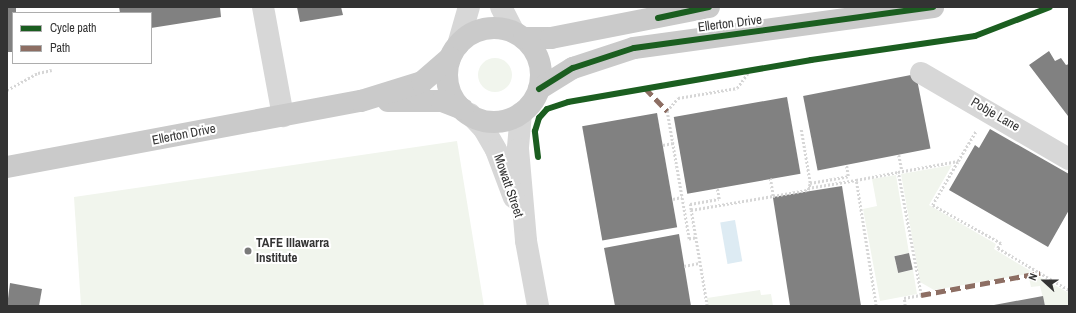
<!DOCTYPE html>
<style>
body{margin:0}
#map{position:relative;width:1076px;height:313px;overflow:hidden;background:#fff;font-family:"Archivo Narrow",sans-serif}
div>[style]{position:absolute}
.green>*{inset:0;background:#f1f5ed}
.round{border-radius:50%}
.water>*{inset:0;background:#ddebf3;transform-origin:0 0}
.building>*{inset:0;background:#818181;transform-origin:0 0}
.path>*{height:2.5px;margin-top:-1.25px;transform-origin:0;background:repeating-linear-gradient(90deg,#d6d6d6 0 2px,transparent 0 4px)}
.minor>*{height:22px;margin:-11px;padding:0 11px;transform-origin:11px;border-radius:11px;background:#d7d7d7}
.major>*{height:22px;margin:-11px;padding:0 11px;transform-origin:11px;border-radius:11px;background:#cacaca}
.major>.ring{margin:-11px;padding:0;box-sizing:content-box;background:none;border:22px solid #cacaca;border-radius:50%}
.quiet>*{height:5px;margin-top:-2.5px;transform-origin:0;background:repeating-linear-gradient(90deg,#8d6e63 0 10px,transparent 0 15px)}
.cycleway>*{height:6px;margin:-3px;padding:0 3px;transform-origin:3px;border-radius:3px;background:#1b5e20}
.dots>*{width:11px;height:11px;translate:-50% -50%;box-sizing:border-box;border:2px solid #fff;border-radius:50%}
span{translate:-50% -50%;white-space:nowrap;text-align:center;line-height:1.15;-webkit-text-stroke:4px #fff;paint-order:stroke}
.street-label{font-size:13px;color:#333}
.poi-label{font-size:13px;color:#333;font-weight:700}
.left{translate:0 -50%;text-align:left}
.frame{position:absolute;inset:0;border:8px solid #333;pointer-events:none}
.legend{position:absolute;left:12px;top:12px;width:140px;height:52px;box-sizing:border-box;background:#fff;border:1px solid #adadad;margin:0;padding:5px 7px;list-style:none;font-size:12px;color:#333}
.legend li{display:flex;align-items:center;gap:8px;height:20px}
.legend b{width:20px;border:1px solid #adadad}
.north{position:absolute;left:1024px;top:261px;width:40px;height:40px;-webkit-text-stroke:3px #fff;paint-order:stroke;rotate:291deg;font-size:11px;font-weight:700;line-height:16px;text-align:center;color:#333}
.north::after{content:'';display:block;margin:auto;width:14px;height:18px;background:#333;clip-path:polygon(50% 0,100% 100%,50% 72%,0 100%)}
</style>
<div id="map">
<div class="green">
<i class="round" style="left:478px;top:58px;width:34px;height:34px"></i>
<i style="clip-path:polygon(457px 141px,484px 306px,81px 306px,74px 197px)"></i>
<i style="clip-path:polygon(952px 165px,929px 205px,996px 244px,994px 249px,1034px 273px,934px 290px,920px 282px,901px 174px)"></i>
<i style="clip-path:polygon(896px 175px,909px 253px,894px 256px,898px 273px,913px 270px,917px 294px,880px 301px,863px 209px,877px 206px,872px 179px)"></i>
<i style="clip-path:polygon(1040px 277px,1069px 293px,1069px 306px,1045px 306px,1040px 286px,1031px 287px,1029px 278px)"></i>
<i style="clip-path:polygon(760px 290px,761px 295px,771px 294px,773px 306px,708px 306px,707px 298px)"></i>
</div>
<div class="water">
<i style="left:735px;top:220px;width:42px;height:15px;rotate:80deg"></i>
</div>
<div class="building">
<i style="clip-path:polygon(7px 7px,16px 7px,16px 13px,13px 13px,13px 52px,7px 52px)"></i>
<i style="clip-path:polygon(119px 7px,220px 7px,221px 17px,151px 28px,151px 13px,120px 13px)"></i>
<i style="clip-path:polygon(297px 7px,341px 7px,343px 15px,300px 22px)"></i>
<i style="clip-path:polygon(1049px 51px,1055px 61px,1061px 58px,1066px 65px,1069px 64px,1068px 116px,1029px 65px)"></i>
<i style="left:916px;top:74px;width:76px;height:115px;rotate:79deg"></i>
<i style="left:787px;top:97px;width:78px;height:115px;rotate:80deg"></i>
<i style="left:657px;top:113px;width:116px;height:76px;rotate:80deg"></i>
<i style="clip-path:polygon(990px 129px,1069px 174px,1069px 210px,1048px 247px,949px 190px,975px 145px,979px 148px)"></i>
<i style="left:842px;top:186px;width:122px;height:70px;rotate:81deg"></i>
<i style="clip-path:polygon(679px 234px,691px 306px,615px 306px,604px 248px)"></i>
<i style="left:909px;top:253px;width:17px;height:15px;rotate:77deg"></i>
<i style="clip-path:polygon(10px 283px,42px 289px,39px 306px,7px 306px)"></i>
<i style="clip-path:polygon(1043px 296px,1045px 306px,994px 306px,994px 305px)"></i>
</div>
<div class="path">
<i style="left:7px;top:90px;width:35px;rotate:-29deg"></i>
<i style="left:38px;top:73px;width:14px;rotate:-12deg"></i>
<i style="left:663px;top:145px;width:10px;rotate:-11deg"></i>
<i style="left:899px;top:155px;width:16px;rotate:79deg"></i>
<i style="left:958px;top:162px;width:50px;rotate:120.2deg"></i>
<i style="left:933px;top:205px;width:78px;rotate:29.2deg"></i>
<i style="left:1001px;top:243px;width:6px;rotate:121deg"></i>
<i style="left:998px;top:248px;width:82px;rotate:30.6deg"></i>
<i style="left:810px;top:183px;width:39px;rotate:-10deg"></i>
<i style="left:848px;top:176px;width:12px;rotate:-99deg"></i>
<i style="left:808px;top:188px;width:49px;rotate:-9.5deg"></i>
<i style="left:773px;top:196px;width:36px;rotate:-10deg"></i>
<i style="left:808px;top:190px;width:7px;rotate:-74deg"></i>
<i style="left:810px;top:183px;width:55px;rotate:-99.5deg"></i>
<i style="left:673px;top:199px;width:9px;rotate:-13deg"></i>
<i style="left:691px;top:210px;width:6px;rotate:-99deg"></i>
<i style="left:690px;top:204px;width:29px;rotate:-10deg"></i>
<i style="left:719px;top:199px;width:11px;rotate:-100deg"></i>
<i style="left:695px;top:238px;width:6px;rotate:171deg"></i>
<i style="left:689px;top:239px;width:130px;rotate:-99.8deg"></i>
<i style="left:667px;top:111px;width:17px;rotate:-50deg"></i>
<i style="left:678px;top:98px;width:60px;rotate:-9.6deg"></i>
<i style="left:737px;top:88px;width:22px;rotate:-54deg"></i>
<i style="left:684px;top:266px;width:15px;rotate:-11deg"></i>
<i style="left:707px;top:306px;width:97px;rotate:-99.5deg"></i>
<i style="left:691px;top:210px;width:83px;rotate:-9.7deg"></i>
<i style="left:773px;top:196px;width:18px;rotate:-99deg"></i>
<i style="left:876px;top:306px;width:128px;rotate:-99deg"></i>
<i style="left:856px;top:180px;width:43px;rotate:-10.8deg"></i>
<i style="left:905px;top:306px;width:8px;rotate:-97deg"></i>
<i style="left:904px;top:298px;width:17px;rotate:-10deg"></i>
<i style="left:921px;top:295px;width:125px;rotate:-100.6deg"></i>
<i style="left:898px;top:172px;width:61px;rotate:-10.4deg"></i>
<i style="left:958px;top:161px;width:35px;rotate:-59deg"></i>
</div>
<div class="minor">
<i style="left:263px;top:7px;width:111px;rotate:79.6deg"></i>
<i style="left:501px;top:7px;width:27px;rotate:63deg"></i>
<i style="left:458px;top:45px;width:40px;rotate:-74deg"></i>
<i style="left:921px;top:73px;width:171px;rotate:30.2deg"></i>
<i style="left:521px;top:113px;width:36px;rotate:95deg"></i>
<i style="left:518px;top:149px;width:92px;rotate:85deg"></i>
<i style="left:526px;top:241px;width:66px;rotate:79.5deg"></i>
<i style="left:470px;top:114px;width:21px;rotate:47deg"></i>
<i style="left:484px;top:129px;width:24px;rotate:60deg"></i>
<i style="left:496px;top:150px;width:51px;rotate:69.4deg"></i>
</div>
<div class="major">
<i class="ring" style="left:447px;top:28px;width:72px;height:72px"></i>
<i style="left:524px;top:38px;width:27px"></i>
<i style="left:551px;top:38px;width:161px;rotate:-11.1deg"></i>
<i style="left:539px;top:89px;width:40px;rotate:-32deg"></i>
<i style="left:573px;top:68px;width:64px;rotate:-18.2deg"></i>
<i style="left:634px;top:48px;width:302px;rotate:-7.8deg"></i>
<i style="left:388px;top:101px;width:54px"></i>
<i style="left:442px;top:101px;width:22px;rotate:21deg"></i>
<i style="left:7px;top:167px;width:360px;rotate:-10.6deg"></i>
<i style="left:361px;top:101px;width:64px;rotate:-17.3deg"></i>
<i style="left:422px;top:82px;width:37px;rotate:-41deg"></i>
</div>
<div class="quiet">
<i style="left:645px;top:88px;width:32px;rotate:46deg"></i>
<i style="left:921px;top:295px;width:121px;rotate:-10.5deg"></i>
</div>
<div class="cycleway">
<i style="left:658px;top:18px;width:52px;rotate:-12.2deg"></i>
<i style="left:539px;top:89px;width:40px;rotate:-32deg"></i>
<i style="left:573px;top:68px;width:64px;rotate:-18.2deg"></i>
<i style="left:634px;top:48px;width:302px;rotate:-7.8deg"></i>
<i style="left:538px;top:157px;width:26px;rotate:-97deg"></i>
<i style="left:535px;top:131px;width:14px;rotate:-73deg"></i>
<i style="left:539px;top:118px;width:12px;rotate:-48deg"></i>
<i style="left:547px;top:109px;width:22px;rotate:-18deg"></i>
<i style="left:568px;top:102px;width:247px;rotate:-9.8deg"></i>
<i style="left:811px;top:60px;width:166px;rotate:-8.3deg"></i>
<i style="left:975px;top:36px;width:80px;rotate:-21.1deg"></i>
</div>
<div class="dots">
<i style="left:248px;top:251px;background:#7a7a7a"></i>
</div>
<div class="street-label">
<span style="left:730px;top:24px;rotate:-7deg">Ellerton Drive</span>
<span style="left:995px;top:115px;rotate:30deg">Pobje Lane</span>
<span style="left:184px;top:135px;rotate:-11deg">Ellerton Drive</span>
<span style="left:508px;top:186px;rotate:71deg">Mowatt Street</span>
</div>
<div class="poi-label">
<span class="left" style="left:256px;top:251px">TAFE Illawarra<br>Institute</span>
</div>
<div class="frame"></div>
<ul class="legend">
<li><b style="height:5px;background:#1b5e20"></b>Cycle path</li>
<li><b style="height:5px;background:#8d6e63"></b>Path</li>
</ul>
<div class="north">N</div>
</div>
